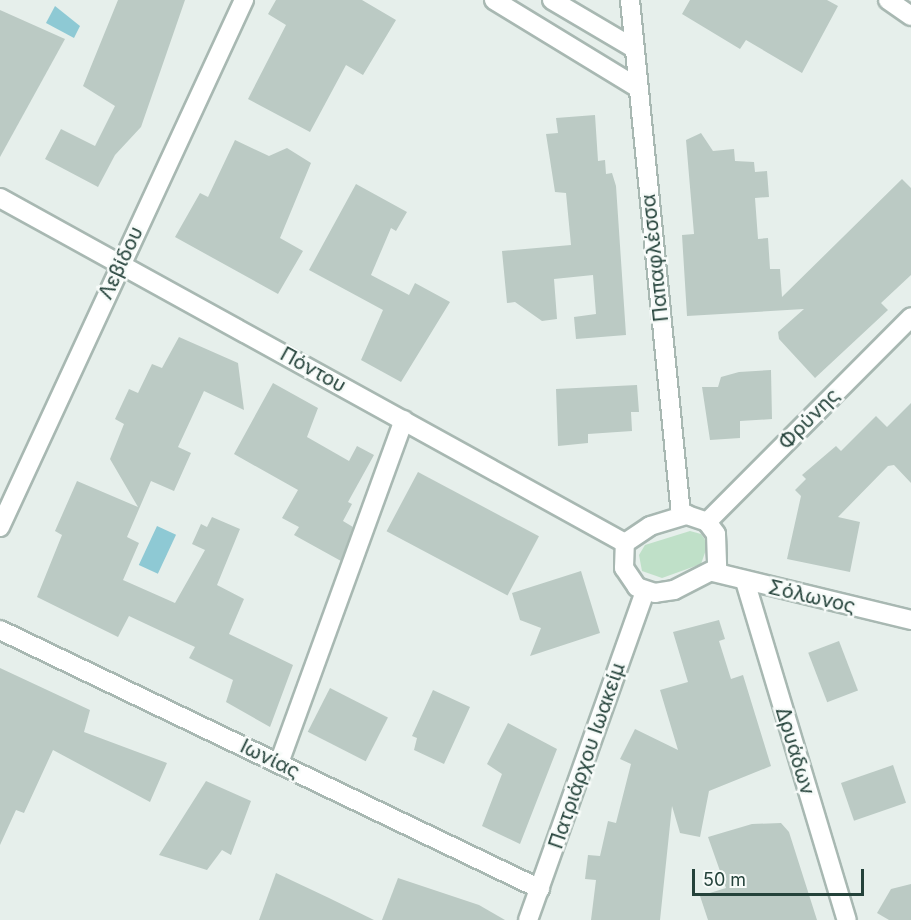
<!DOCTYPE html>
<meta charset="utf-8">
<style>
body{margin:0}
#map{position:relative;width:911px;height:920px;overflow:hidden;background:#e6efeb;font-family:Inter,sans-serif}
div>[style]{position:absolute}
.green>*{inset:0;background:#bfe0c8}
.water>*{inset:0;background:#8ec9d4;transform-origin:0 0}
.building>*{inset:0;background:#bbcac4;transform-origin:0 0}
.roads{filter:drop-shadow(2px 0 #a8b8b2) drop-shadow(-2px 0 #a8b8b2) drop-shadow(0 2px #a8b8b2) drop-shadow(0 -2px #a8b8b2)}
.minor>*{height:18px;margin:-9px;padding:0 9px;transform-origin:9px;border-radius:9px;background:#fff}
span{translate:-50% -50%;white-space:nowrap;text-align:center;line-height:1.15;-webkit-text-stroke:5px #f7fbf9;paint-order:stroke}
.street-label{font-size:20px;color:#24423a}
.scale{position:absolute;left:692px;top:869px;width:172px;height:27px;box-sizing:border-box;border:3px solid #24423a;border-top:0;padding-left:8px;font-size:18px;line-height:21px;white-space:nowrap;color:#24423a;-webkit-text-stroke:4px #f7fbf9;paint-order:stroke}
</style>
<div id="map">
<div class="green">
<i style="clip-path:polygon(690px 531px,701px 534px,708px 544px,701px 564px,662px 578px,642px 571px,639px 555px,645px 545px)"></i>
</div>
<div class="water">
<i style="clip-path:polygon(55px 6px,80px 26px,74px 38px,46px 23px)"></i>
<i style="left:157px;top:526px;width:21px;height:43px;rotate:25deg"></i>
</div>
<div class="building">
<i style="clip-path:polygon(118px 0,185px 0,141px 127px,115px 155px,98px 187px,45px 159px,61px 129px,95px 146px,115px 106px,83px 86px)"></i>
<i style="clip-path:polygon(276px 0,362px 0,396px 20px,363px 75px,346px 65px,310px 132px,248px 99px,286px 25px,268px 14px)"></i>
<i style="clip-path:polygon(690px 0,827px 0,838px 6px,802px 73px,746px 40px,740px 49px,682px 14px)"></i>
<i style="clip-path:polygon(0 10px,65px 39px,0 157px)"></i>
<i style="clip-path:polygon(595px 115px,598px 161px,605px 160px,606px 174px,612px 173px,616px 186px,626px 335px,576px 339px,574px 317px,596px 314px,593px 275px,554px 279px,557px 319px,542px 321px,515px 302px,507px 303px,502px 251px,571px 245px,566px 193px,555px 192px,546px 134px,558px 133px,556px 118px)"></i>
<i style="clip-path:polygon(701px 133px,713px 151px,734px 149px,735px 161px,754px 162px,755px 172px,767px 171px,769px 197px,755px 198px,758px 239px,768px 238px,770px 269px,780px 269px,782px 297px,902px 179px,911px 188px,911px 275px,881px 303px,888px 310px,815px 378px,779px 339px,778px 332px,804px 309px,687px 316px,682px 235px,694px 234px,686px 140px)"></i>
<i style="clip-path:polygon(235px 140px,269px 156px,287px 148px,311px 163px,280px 238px,303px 251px,278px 294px,175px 237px,200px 193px,208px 197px)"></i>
<i style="clip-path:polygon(356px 184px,407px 212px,396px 231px,391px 228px,371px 275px,409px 295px,415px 283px,450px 302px,401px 382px,361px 360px,383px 310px,309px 270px)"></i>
<i style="clip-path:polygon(179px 337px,238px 363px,244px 410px,204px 391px,178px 447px,191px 453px,174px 491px,151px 481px,127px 537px,139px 543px,123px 580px,175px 603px,205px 550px,192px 544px,201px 524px,207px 527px,212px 517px,240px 529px,217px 585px,244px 599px,229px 634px,293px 665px,270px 727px,226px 702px,233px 680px,189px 658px,195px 647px,129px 616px,118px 637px,37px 597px,62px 535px,55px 531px,77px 481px,138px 507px,110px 459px,124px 424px,115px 419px,129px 389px,138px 393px,152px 364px,162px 368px)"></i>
<i style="clip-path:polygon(771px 370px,772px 419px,740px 421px,740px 438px,710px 440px,702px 387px,718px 387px,721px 377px,739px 372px)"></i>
<i style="clip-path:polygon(273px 383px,318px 408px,307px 437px,349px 461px,357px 446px,374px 455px,348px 502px,352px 504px,343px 521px,353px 527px,341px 561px,294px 535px,299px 527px,282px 518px,298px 490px,234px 454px)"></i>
<i style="clip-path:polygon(637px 385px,639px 412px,631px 412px,632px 431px,588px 434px,588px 443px,558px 446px,556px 389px)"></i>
<i style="clip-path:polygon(911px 403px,911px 483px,894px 465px,888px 466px,838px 517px,860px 522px,850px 572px,787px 559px,801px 496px,795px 490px,806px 479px,802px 475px,836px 446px,841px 451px,876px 416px,887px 427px)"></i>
<i style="left:418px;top:472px;width:137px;height:67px;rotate:28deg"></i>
<i style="clip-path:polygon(581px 571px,600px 633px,530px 656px,541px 628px,520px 620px,512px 593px)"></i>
<i style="clip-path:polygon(719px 620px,725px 639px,719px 641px,731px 679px,743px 675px,771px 766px,709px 791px,700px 837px,680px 833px,672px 806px,660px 920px,591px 920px,596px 880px,585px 879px,588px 855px,600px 856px,608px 821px,616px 823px,631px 764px,620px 759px,635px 729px,678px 750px,660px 690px,688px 682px,673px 632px)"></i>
<i style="left:839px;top:641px;width:53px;height:33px;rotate:69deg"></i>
<i style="clip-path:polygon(0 668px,90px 710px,84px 732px,167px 763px,150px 802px,53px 750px,24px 813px,16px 810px,0 845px)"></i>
<i style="left:330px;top:688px;width:65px;height:49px;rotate:27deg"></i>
<i style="clip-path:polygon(433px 690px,470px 707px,444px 764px,414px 750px,417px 738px,412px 736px)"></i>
<i style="clip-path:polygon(508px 723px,557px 749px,520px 844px,482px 826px,502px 774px,487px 764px)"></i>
<i style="left:893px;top:765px;width:40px;height:55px;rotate:71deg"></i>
<i style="clip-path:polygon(206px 781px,251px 801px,231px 855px,222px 850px,207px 870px,159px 855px)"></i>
<i style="clip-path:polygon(781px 823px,789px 832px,817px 920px,708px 920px,700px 896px,726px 888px,708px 837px,752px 824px)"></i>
<i style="clip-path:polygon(276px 873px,329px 898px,374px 920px,259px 920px)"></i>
<i style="clip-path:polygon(398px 878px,479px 905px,505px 920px,382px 920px)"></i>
<i style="clip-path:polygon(911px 884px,911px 920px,889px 920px,877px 913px,891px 889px)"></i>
</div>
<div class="roads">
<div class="minor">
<i style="left:494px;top:0;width:169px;rotate:31.4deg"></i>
<i style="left:552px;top:0;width:96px;rotate:30.6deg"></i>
<i style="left:630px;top:0;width:518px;rotate:84.34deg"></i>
<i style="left:888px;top:0;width:28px;rotate:35deg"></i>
<i style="left:0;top:198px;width:714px;rotate:28.9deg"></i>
<i style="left:687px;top:515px;width:21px;rotate:19deg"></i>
<i style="left:707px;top:522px;width:15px;rotate:53deg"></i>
<i style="left:716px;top:534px;width:34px;rotate:88deg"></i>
<i style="left:717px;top:568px;width:48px;rotate:152.9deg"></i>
<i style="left:674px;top:590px;width:19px;rotate:171deg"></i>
<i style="left:655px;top:593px;width:19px;rotate:-162deg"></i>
<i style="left:637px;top:587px;width:23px;rotate:-124deg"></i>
<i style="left:624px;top:568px;width:25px;rotate:-88deg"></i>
<i style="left:625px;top:543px;width:30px;rotate:-34deg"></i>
<i style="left:650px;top:526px;width:39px;rotate:-17deg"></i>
<i style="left:707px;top:522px;width:289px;rotate:-45.1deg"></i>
<i style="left:0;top:527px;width:581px;rotate:-65.16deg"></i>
<i style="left:713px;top:572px;width:204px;rotate:13.6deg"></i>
<i style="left:745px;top:581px;width:354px;rotate:73.3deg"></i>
<i style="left:0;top:630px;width:599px;rotate:25.62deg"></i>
<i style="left:279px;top:763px;width:365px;rotate:-70deg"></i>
<i style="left:528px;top:920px;width:349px;rotate:-70.4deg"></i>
</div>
</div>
<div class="street-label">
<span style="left:655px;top:258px;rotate:-96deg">Παπαφλέσσα</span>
<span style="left:121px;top:263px;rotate:-65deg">Λεβίδου</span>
<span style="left:313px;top:370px;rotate:29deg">Πόντου</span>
<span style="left:809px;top:419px;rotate:-45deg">Φρύνης</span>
<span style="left:812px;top:597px;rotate:13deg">Σόλωνος</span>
<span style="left:795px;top:751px;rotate:73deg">Δρυάδων</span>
<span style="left:587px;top:756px;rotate:-71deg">Πατριάρχου Ιωακείμ</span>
<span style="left:270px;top:759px;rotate:26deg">Ιωνίας</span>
</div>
<div class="scale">50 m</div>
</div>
